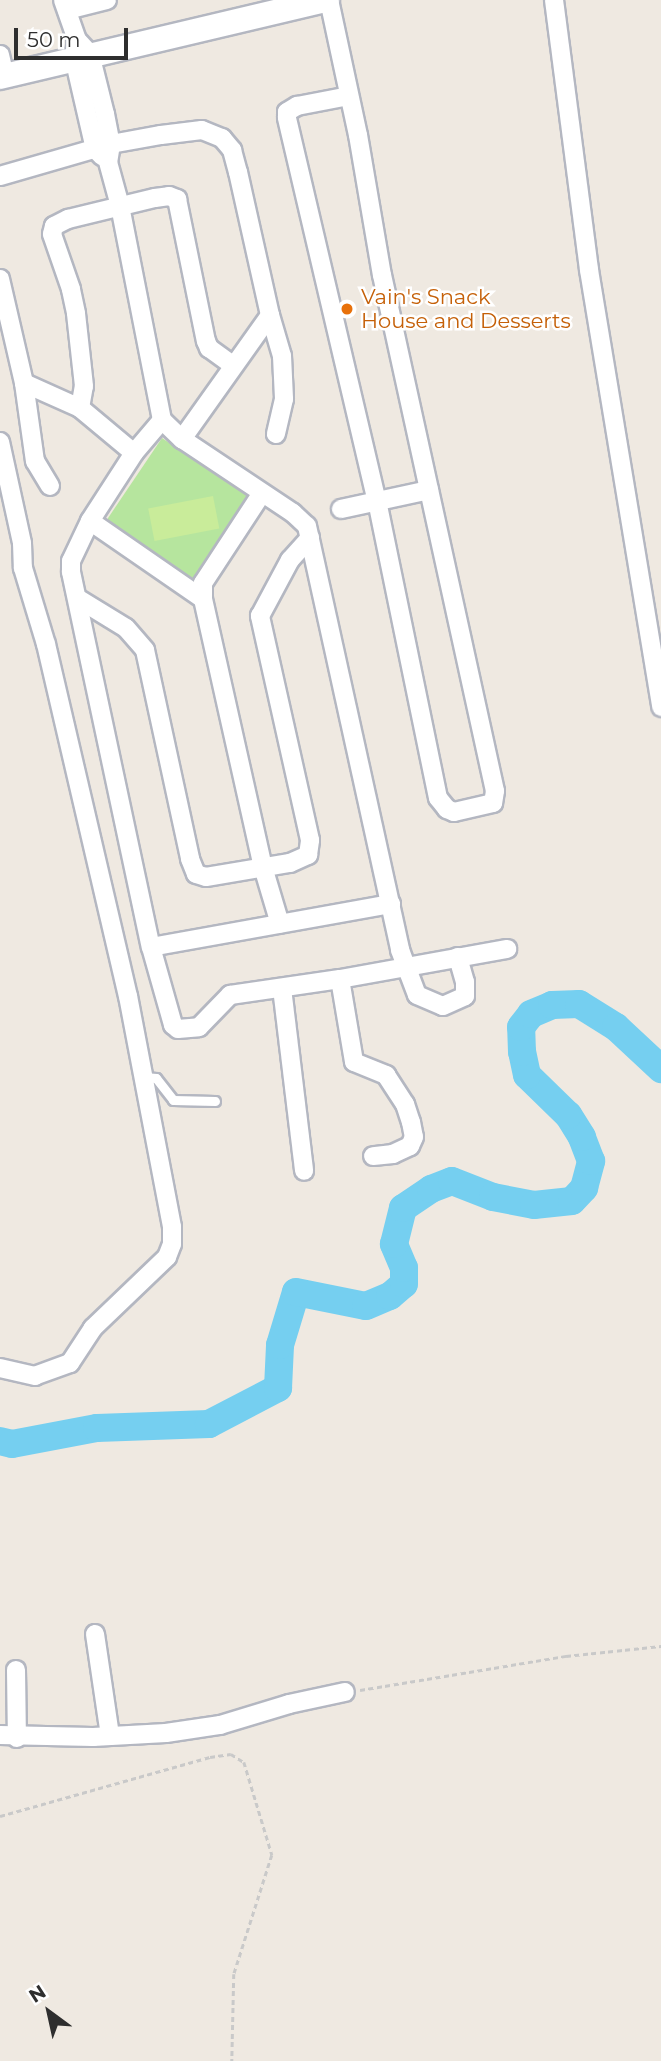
<!DOCTYPE html>
<style>
body{margin:0}
#map{position:relative;width:661px;height:2061px;overflow:hidden;background:#efe9e1;font-family:Montserrat,sans-serif}
div>[style]{position:absolute}
.green>*{inset:0;background:#b6e59e;transform-origin:0 0}
.pitch>*{inset:0;background:#c9ec9a;transform-origin:0 0}
.river>*{height:28px;margin:-14px;padding:0 14px;transform-origin:14px;border-radius:14px;background:#75cff0}
.path>*{height:2.5px;margin-top:-1.25px;transform-origin:0;background:repeating-linear-gradient(90deg,#c9c9c9 0 5px,transparent 0 8.5px)}
.roads{filter:drop-shadow(2px 0 #b4b7c1) drop-shadow(-2px 0 #b4b7c1) drop-shadow(0 2px #b4b7c1) drop-shadow(0 -2px #b4b7c1)}
.service>*{height:9px;margin:-4.5px;padding:0 4.5px;transform-origin:4.5px;border-radius:4.5px;background:#fff}
.minor>*{height:18px;margin:-9px;padding:0 9px;transform-origin:9px;border-radius:9px;background:#fff}
.secondary>*{height:24px;margin:-12px;padding:0 12px;transform-origin:12px;border-radius:12px;background:#fff}
.dots>*{width:19px;height:19px;translate:-50% -50%;box-sizing:border-box;border:4px solid #fff;border-radius:50%}
span{translate:-50% -50%;white-space:nowrap;text-align:center;line-height:1.15;-webkit-text-stroke:5px #fff;paint-order:stroke}
.food-label{font-size:21px;color:#c56008}
.left{translate:0 -50%;text-align:left}
.north{position:absolute;left:14px;top:1977px;width:70px;height:70px;-webkit-text-stroke:5px #fff;paint-order:stroke;rotate:327deg;font-size:19px;font-weight:700;line-height:28px;text-align:center;color:#2e2e2e}
.north::after{content:'';display:block;margin:auto;width:24px;height:32px;background:#2e2e2e;clip-path:polygon(50% 0,100% 100%,50% 72%,0 100%)}
.scale{position:absolute;left:14px;top:28px;width:114px;height:32px;box-sizing:border-box;border:4px solid #2e2e2e;border-top:0;padding-left:9px;font-size:21px;line-height:24px;white-space:nowrap;color:#2e2e2e;-webkit-text-stroke:5px #fff;paint-order:stroke}
</style>
<div id="map">
<div class="green">
<i style="left:162px;top:438px;width:104px;height:106px;rotate:34deg"></i>
</div>
<div class="pitch">
<i style="left:213px;top:496px;width:33px;height:66px;rotate:79deg"></i>
</div>
<div class="river">
<i style="left:0;top:1441px;width:12px;rotate:14deg"></i>
<i style="left:12px;top:1444px;width:86px;rotate:-10.7deg"></i>
<i style="left:97px;top:1428px;width:112px;rotate:-2deg"></i>
<i style="left:209px;top:1424px;width:78px;rotate:-27.6deg"></i>
<i style="left:278px;top:1388px;width:43px;rotate:-87.3deg"></i>
<i style="left:280px;top:1345px;width:55px;rotate:-73.2deg"></i>
<i style="left:296px;top:1292px;width:71px;rotate:11.3deg"></i>
<i style="left:366px;top:1306px;width:26px;rotate:-23deg"></i>
<i style="left:390px;top:1296px;width:18px;rotate:-41deg"></i>
<i style="left:404px;top:1284px;width:16px;rotate:-90deg"></i>
<i style="left:404px;top:1268px;width:26px;rotate:-113deg"></i>
<i style="left:394px;top:1244px;width:37px;rotate:-76deg"></i>
<i style="left:403px;top:1208px;width:34px;rotate:-34deg"></i>
<i style="left:431px;top:1189px;width:22px;rotate:-21deg"></i>
<i style="left:452px;top:1181px;width:44px;rotate:21.3deg"></i>
<i style="left:493px;top:1197px;width:42px;rotate:11deg"></i>
<i style="left:534px;top:1205px;width:38px;rotate:-6deg"></i>
<i style="left:572px;top:1201px;width:18px;rotate:-47deg"></i>
<i style="left:584px;top:1188px;width:28px;rotate:-75deg"></i>
<i style="left:591px;top:1161px;width:26px;rotate:-111deg"></i>
<i style="left:582px;top:1137px;width:26px;rotate:-122deg"></i>
<i style="left:568px;top:1115px;width:57px;rotate:-135.7deg"></i>
<i style="left:527px;top:1075px;width:24px;rotate:-102deg"></i>
<i style="left:522px;top:1052px;width:25px;rotate:-92deg"></i>
<i style="left:521px;top:1027px;width:16px;rotate:-52deg"></i>
<i style="left:531px;top:1014px;width:23px;rotate:-23deg"></i>
<i style="left:552px;top:1005px;width:27px;rotate:-2deg"></i>
<i style="left:579px;top:1004px;width:44px;rotate:31.9deg"></i>
<i style="left:616px;top:1027px;width:62px;rotate:43deg"></i>
</div>
<div class="path">
<i style="left:360px;top:1690px;width:209px;rotate:-9.4deg"></i>
<i style="left:566px;top:1656px;width:96px;rotate:-6deg"></i>
<i style="left:0;top:1816px;width:218px;rotate:-15.7deg"></i>
<i style="left:210px;top:1757px;width:21px;rotate:-8deg"></i>
<i style="left:231px;top:1754px;width:15px;rotate:32deg"></i>
<i style="left:244px;top:1762px;width:97px;rotate:73.2deg"></i>
<i style="left:272px;top:1855px;width:125px;rotate:107.7deg"></i>
<i style="left:234px;top:1974px;width:87px;rotate:91.3deg"></i>
</div>
<div class="roads">
<div class="service">
<i style="left:144px;top:1077px;width:12px;rotate:5deg"></i>
<i style="left:156px;top:1078px;width:28px;rotate:52deg"></i>
<i style="left:173px;top:1100px;width:42px;rotate:1.4deg"></i>
</div>
<div class="minor">
<i style="left:63px;top:0;width:42px;rotate:70.7deg"></i>
<i style="left:77px;top:40px;width:18px;rotate:99deg"></i>
<i style="left:74px;top:58px;width:93px;rotate:77deg"></i>
<i style="left:95px;top:149px;width:10px;rotate:45deg"></i>
<i style="left:329px;top:0;width:138px;rotate:77.9deg"></i>
<i style="left:358px;top:135px;width:142px;rotate:80.3deg"></i>
<i style="left:382px;top:275px;width:528px;rotate:77.65deg"></i>
<i style="left:495px;top:791px;width:12px;rotate:99deg"></i>
<i style="left:493px;top:803px;width:40px;rotate:167deg"></i>
<i style="left:454px;top:812px;width:8px;rotate:-157deg"></i>
<i style="left:447px;top:809px;width:14px;rotate:-129deg"></i>
<i style="left:438px;top:798px;width:302px;rotate:-101.6deg"></i>
<i style="left:377px;top:502px;width:395px;rotate:-103.2deg"></i>
<i style="left:287px;top:117px;width:5px;rotate:-90deg"></i>
<i style="left:287px;top:112px;width:12px;rotate:-31deg"></i>
<i style="left:297px;top:106px;width:53px;rotate:-10.9deg"></i>
<i style="left:554px;top:0;width:272px;rotate:82.6deg"></i>
<i style="left:589px;top:270px;width:443px;rotate:80.6deg"></i>
<i style="left:67px;top:10px;width:41px;rotate:-14deg"></i>
<i style="left:77px;top:40px;width:19px;rotate:47deg"></i>
<i style="left:90px;top:54px;width:62px;rotate:76deg"></i>
<i style="left:105px;top:114px;width:31px;rotate:79deg"></i>
<i style="left:111px;top:144px;width:18px;rotate:99deg"></i>
<i style="left:108px;top:162px;width:46px;rotate:74.7deg"></i>
<i style="left:120px;top:206px;width:218px;rotate:78.9deg"></i>
<i style="left:162px;top:420px;width:28px;rotate:44deg"></i>
<i style="left:182px;top:439px;width:133px;rotate:33.7deg"></i>
<i style="left:293px;top:513px;width:19px;rotate:43deg"></i>
<i style="left:307px;top:526px;width:434px;rotate:77.6deg"></i>
<i style="left:400px;top:950px;width:48px;rotate:69.3deg"></i>
<i style="left:417px;top:995px;width:28px;rotate:23deg"></i>
<i style="left:443px;top:1006px;width:24px;rotate:-24deg"></i>
<i style="left:465px;top:996px;width:14px;rotate:-90deg"></i>
<i style="left:465px;top:982px;width:26px;rotate:-106deg"></i>
<i style="left:0;top:55px;width:22px;rotate:77deg"></i>
<i style="left:0;top:176px;width:116px;rotate:-16.1deg"></i>
<i style="left:111px;top:144px;width:51px;rotate:-10.2deg"></i>
<i style="left:161px;top:135px;width:41px;rotate:-7deg"></i>
<i style="left:202px;top:130px;width:22px;rotate:22deg"></i>
<i style="left:222px;top:138px;width:16px;rotate:50deg"></i>
<i style="left:232px;top:150px;width:23px;rotate:75deg"></i>
<i style="left:238px;top:172px;width:147px;rotate:77.4deg"></i>
<i style="left:270px;top:315px;width:43px;rotate:73.7deg"></i>
<i style="left:282px;top:356px;width:43px;rotate:87.3deg"></i>
<i style="left:284px;top:399px;width:36px;rotate:103deg"></i>
<i style="left:0;top:279px;width:107px;rotate:77deg"></i>
<i style="left:24px;top:383px;width:79px;rotate:82deg"></i>
<i style="left:35px;top:461px;width:29px;rotate:59deg"></i>
<i style="left:24px;top:383px;width:61px;rotate:24.1deg"></i>
<i style="left:80px;top:408px;width:70px;rotate:39.8deg"></i>
<i style="left:80px;top:408px;width:22px;rotate:-80deg"></i>
<i style="left:84px;top:386px;width:73px;rotate:-96.3deg"></i>
<i style="left:76px;top:313px;width:25px;rotate:-102deg"></i>
<i style="left:71px;top:289px;width:58px;rotate:-109.1deg"></i>
<i style="left:52px;top:234px;width:8px;rotate:-76deg"></i>
<i style="left:54px;top:226px;width:16px;rotate:-27deg"></i>
<i style="left:68px;top:219px;width:89px;rotate:-13.6deg"></i>
<i style="left:155px;top:198px;width:14px;rotate:-8deg"></i>
<i style="left:169px;top:196px;width:9px;rotate:21deg"></i>
<i style="left:177px;top:199px;width:145px;rotate:78.5deg"></i>
<i style="left:206px;top:341px;width:8px;rotate:67deg"></i>
<i style="left:209px;top:348px;width:29px;rotate:36deg"></i>
<i style="left:162px;top:420px;width:43px;rotate:130.3deg"></i>
<i style="left:134px;top:453px;width:81px;rotate:122.9deg"></i>
<i style="left:90px;top:521px;width:44px;rotate:115.4deg"></i>
<i style="left:71px;top:561px;width:11px;rotate:90deg"></i>
<i style="left:71px;top:572px;width:383px;rotate:78deg"></i>
<i style="left:151px;top:947px;width:81px;rotate:74.2deg"></i>
<i style="left:173px;top:1025px;width:6px;rotate:39deg"></i>
<i style="left:178px;top:1029px;width:21px;rotate:-5deg"></i>
<i style="left:199px;top:1027px;width:45px;rotate:-45.9deg"></i>
<i style="left:230px;top:995px;width:111px;rotate:-8.3deg"></i>
<i style="left:340px;top:979px;width:170px;rotate:-10.2deg"></i>
<i style="left:182px;top:439px;width:152px;rotate:-54.6deg"></i>
<i style="left:0;top:442px;width:103px;rotate:77.7deg"></i>
<i style="left:22px;top:543px;width:25px;rotate:88deg"></i>
<i style="left:23px;top:568px;width:79px;rotate:73.2deg"></i>
<i style="left:46px;top:644px;width:361px;rotate:76.9deg"></i>
<i style="left:128px;top:996px;width:235px;rotate:79.2deg"></i>
<i style="left:172px;top:1227px;width:17px;rotate:90deg"></i>
<i style="left:172px;top:1244px;width:14px;rotate:111deg"></i>
<i style="left:167px;top:1257px;width:103px;rotate:136.2deg"></i>
<i style="left:93px;top:1328px;width:42px;rotate:123.3deg"></i>
<i style="left:70px;top:1363px;width:37px;rotate:160deg"></i>
<i style="left:35px;top:1376px;width:36px;rotate:-167deg"></i>
<i style="left:262px;top:493px;width:108px;rotate:123.2deg"></i>
<i style="left:203px;top:583px;width:16px;rotate:90deg"></i>
<i style="left:203px;top:599px;width:275px;rotate:77.4deg"></i>
<i style="left:263px;top:867px;width:59px;rotate:73.4deg"></i>
<i style="left:341px;top:509px;width:90px;rotate:-12.2deg"></i>
<i style="left:90px;top:521px;width:137px;rotate:34.6deg"></i>
<i style="left:77px;top:598px;width:57px;rotate:31.5deg"></i>
<i style="left:126px;top:628px;width:29px;rotate:49deg"></i>
<i style="left:145px;top:650px;width:214px;rotate:77.8deg"></i>
<i style="left:190px;top:859px;width:16px;rotate:68deg"></i>
<i style="left:196px;top:874px;width:10px;rotate:17deg"></i>
<i style="left:206px;top:877px;width:85px;rotate:-9.5deg"></i>
<i style="left:290px;top:863px;width:20px;rotate:-24deg"></i>
<i style="left:308px;top:855px;width:15px;rotate:-82deg"></i>
<i style="left:310px;top:840px;width:230px;rotate:-102.6deg"></i>
<i style="left:260px;top:616px;width:64px;rotate:-61.8deg"></i>
<i style="left:290px;top:560px;width:30px;rotate:-48deg"></i>
<i style="left:151px;top:947px;width:244px;rotate:-10.2deg"></i>
<i style="left:340px;top:979px;width:84px;rotate:80.4deg"></i>
<i style="left:354px;top:1062px;width:35px;rotate:22deg"></i>
<i style="left:386px;top:1075px;width:35px;rotate:57deg"></i>
<i style="left:405px;top:1104px;width:19px;rotate:72deg"></i>
<i style="left:411px;top:1122px;width:15px;rotate:79deg"></i>
<i style="left:414px;top:1137px;width:10px;rotate:114deg"></i>
<i style="left:410px;top:1146px;width:19px;rotate:155deg"></i>
<i style="left:393px;top:1154px;width:20px;rotate:174deg"></i>
<i style="left:282px;top:988px;width:184px;rotate:83.1deg"></i>
<i style="left:95px;top:1634px;width:103px;rotate:81.6deg"></i>
<i style="left:16px;top:1670px;width:68px;rotate:89.2deg"></i>
<i style="left:0;top:1735px;width:93px;rotate:1.2deg"></i>
<i style="left:93px;top:1737px;width:73px;rotate:-3.1deg"></i>
<i style="left:166px;top:1733px;width:55px;rotate:-8.4deg"></i>
<i style="left:220px;top:1725px;width:72px;rotate:-16.9deg"></i>
<i style="left:289px;top:1704px;width:57px;rotate:-12.1deg"></i>
</div>
<div class="secondary">
<i style="left:0;top:77px;width:336px;rotate:-13.3deg"></i>
</div>
</div>
<div class="dots">
<i style="left:347px;top:309px;background:#e8710a"></i>
</div>
<div class="food-label">
<span class="left" style="left:361px;top:309px">Vain's Snack<br>House and Desserts</span>
</div>
<div class="north">N</div>
<div class="scale">50 m</div>
</div>
